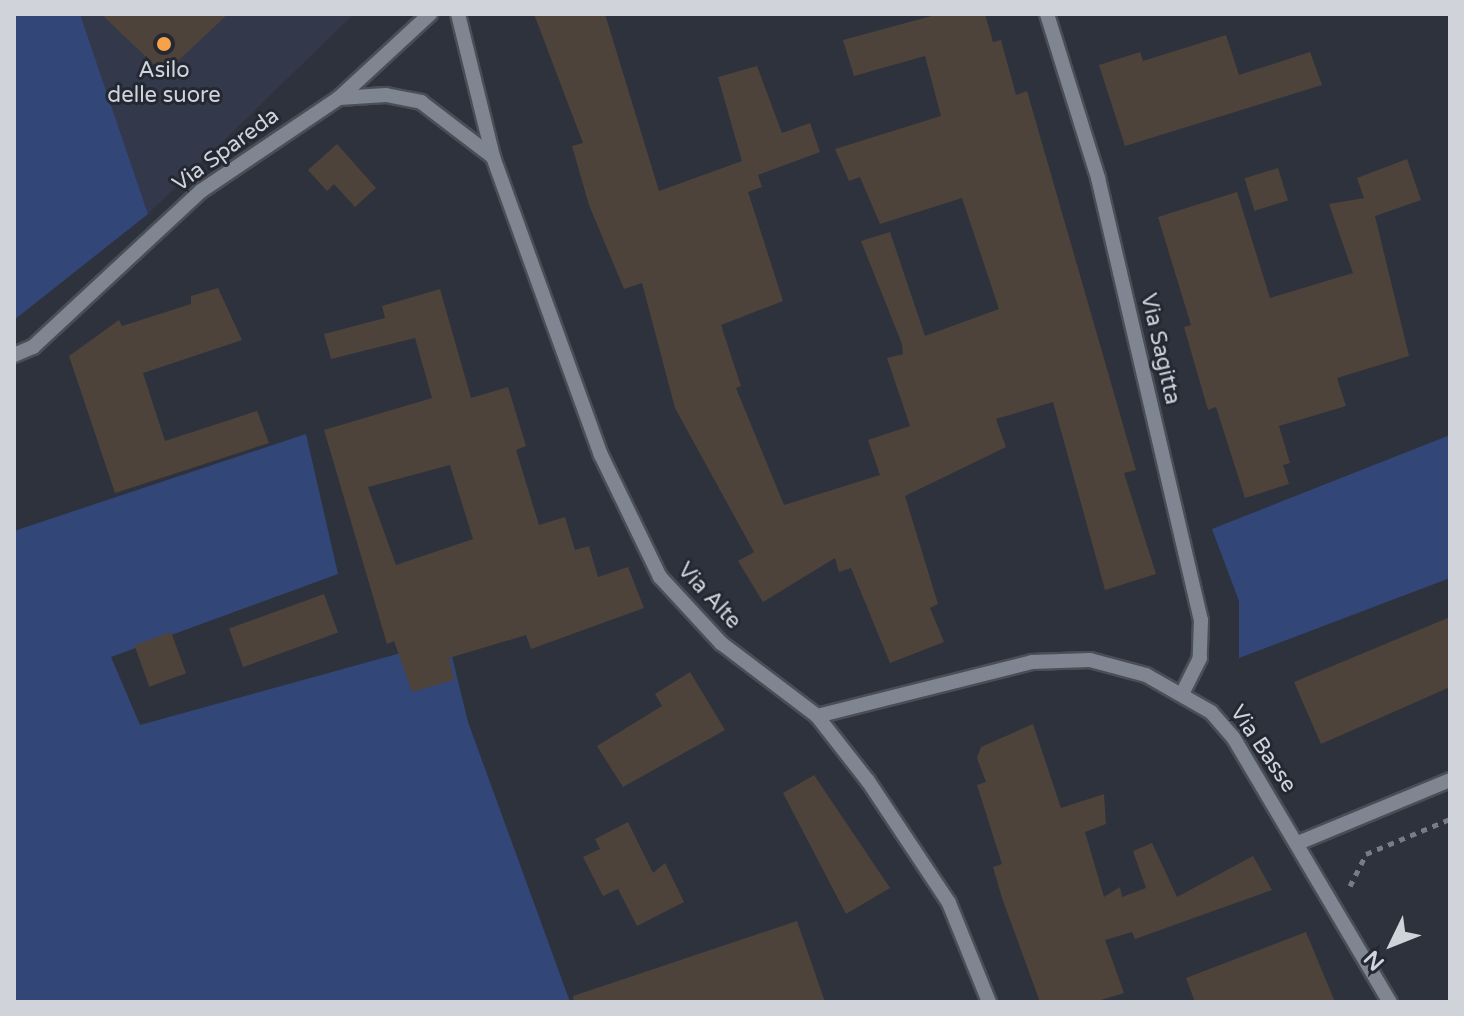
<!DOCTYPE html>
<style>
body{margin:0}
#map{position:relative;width:1464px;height:1016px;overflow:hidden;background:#2e323d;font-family:"Varela Round",sans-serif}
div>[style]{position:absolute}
.built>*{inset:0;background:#33394a}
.green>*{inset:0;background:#334678}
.building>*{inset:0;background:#4d433a;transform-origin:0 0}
.path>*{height:5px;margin-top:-2.5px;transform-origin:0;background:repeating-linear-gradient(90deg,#797c85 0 6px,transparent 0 12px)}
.roads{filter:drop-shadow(2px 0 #4a4e56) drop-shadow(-2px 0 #4a4e56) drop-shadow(0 2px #4a4e56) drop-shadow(0 -2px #4a4e56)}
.minor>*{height:14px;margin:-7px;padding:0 7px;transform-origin:7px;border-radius:7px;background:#7f8591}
.dots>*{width:22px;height:22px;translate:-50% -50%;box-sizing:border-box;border:4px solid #242832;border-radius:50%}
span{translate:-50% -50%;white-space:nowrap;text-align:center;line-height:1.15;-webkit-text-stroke:6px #242832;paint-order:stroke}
.poi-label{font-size:22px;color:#d0d3da}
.street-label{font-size:22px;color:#d0d3da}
.frame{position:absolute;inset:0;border:16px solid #d0d3da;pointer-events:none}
.north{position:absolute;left:1352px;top:904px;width:80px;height:80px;-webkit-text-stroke:6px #242832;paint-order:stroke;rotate:227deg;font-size:22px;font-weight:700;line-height:32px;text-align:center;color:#d0d3da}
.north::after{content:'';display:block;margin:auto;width:28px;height:36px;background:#d0d3da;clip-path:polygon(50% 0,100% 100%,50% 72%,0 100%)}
</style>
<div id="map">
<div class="built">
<i style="clip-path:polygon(80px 14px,354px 14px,148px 214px)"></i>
</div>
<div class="green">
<i style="clip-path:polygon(14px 14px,80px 14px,148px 214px,14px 320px)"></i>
<i style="clip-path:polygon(306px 434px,338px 574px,111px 657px,140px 725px,448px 640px,468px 722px,570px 1002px,14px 1002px,14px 531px)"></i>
<i style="clip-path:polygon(1450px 435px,1450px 578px,1239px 658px,1239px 601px,1212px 529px)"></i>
</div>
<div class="building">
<i style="clip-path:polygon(101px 14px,228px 14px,164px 74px)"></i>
<i style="clip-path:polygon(534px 14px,605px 14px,659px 191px,742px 161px,718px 77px,757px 66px,782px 133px,810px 123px,820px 152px,758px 175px,762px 187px,748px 192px,783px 301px,721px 325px,741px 386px,736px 388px,784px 505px,880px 475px,868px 440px,910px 426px,887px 358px,903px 354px,902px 344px,861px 241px,890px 232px,925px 336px,999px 309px,962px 198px,880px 224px,860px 177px,849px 181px,835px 149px,941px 116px,925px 56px,854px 76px,843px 40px,939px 14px,985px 14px,993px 42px,1001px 40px,1016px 95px,1027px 91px,1136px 470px,1124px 473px,1156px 574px,1105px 590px,1053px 402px,996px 419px,1006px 447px,905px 496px,938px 604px,930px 608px,944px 642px,890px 663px,851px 568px,839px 572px,835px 558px,763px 602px,738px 561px,754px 552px,675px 408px,642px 283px,624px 289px,589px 205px,572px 146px,583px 143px)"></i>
<i style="clip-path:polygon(1226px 35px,1239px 75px,1310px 52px,1322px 85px,1125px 146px,1099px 65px,1140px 52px,1143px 61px)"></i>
<i style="clip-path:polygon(337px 144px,376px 188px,355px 207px,334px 184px,327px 191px,308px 170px)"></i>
<i style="clip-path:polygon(1407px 159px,1421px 200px,1375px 216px,1409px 356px,1337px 378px,1346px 406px,1279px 426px,1290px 463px,1283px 465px,1289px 484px,1245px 498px,1216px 407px,1208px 410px,1184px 327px,1191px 325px,1158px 217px,1237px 192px,1270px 298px,1353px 273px,1329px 204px,1364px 198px,1357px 178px)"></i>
<i style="left:1278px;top:168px;width:34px;height:35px;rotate:73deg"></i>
<i style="clip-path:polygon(218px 288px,242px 340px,143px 373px,165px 441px,257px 411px,269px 443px,115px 493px,69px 356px,119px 320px,122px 326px,191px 304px,191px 296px)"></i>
<i style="clip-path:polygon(evenodd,440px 289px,471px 398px,508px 387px,526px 446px,516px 450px,539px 525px,565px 517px,575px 550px,589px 546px,598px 577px,628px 567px,644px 608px,531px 649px,526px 635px,449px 658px,454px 680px,412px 692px,394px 641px,387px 644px,324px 430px,432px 398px,415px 338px,331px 359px,324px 334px,385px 318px,382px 306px,440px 289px,450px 465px,473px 539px,396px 565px,368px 487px,450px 465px)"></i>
<i style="left:324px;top:594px;width:41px;height:101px;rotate:70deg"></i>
<i style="clip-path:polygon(1450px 617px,1450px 687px,1321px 744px,1294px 682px)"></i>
<i style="left:171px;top:632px;width:44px;height:39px;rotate:70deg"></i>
<i style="clip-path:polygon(690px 672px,725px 730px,623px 787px,597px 746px,662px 706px,655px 694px)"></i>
<i style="clip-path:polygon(1033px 724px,1061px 808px,1104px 794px,1106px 824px,1085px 832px,1104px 897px,1120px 887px,1122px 897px,1146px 888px,1133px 851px,1152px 843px,1177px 897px,1253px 856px,1272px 890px,1135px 939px,1132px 932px,1105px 940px,1124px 993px,1094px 1002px,1040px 1002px,1002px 898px,993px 867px,1002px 864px,977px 785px,986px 782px,977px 758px,981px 747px)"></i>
<i style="clip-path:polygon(814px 775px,890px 888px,846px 914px,783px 793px)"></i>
<i style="clip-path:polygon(628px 822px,653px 873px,665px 863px,684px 902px,637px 926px,618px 889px,603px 896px,583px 857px,600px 849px,595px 839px)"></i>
<i style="clip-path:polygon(797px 921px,825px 1002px,574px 1002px,573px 996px)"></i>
<i style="clip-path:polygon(1306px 932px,1335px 1002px,1195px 1002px,1186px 978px)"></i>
</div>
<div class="path">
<i style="left:1350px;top:886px;width:36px;rotate:-63deg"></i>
<i style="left:1366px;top:854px;width:91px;rotate:-22.6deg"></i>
</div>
<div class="roads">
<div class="minor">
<i style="left:458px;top:14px;width:147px;rotate:76.2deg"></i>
<i style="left:493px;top:157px;width:317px;rotate:70.1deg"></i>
<i style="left:601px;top:455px;width:136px;rotate:64.2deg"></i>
<i style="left:660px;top:577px;width:90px;rotate:47.3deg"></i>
<i style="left:721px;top:643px;width:121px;rotate:37.2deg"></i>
<i style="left:817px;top:716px;width:83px;rotate:51.9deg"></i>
<i style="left:868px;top:781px;width:146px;rotate:56.4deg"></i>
<i style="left:949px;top:903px;width:107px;rotate:68deg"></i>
<i style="left:1047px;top:14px;width:172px;rotate:72.7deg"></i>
<i style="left:1098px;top:178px;width:454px;rotate:76.9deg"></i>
<i style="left:1201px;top:620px;width:38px;rotate:92deg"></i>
<i style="left:1200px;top:658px;width:40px;rotate:116.6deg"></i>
<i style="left:339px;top:98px;width:47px;rotate:-3.7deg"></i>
<i style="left:386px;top:95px;width:36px;rotate:11deg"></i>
<i style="left:421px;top:102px;width:91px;rotate:37.4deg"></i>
<i style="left:14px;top:355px;width:21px;rotate:-23deg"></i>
<i style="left:33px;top:347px;width:229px;rotate:-42.9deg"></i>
<i style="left:201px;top:191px;width:166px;rotate:-34deg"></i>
<i style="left:339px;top:98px;width:124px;rotate:-42.7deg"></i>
<i style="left:817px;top:716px;width:222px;rotate:-14.1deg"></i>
<i style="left:1032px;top:662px;width:58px;rotate:-2deg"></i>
<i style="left:1090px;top:660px;width:58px;rotate:15deg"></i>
<i style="left:1146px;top:675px;width:75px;rotate:29.6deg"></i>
<i style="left:1211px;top:712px;width:33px;rotate:49deg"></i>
<i style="left:1233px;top:737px;width:308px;rotate:59.4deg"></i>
<i style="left:1298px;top:843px;width:165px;rotate:-22.5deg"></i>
</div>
</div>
<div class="dots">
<i style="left:164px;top:44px;background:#f7a149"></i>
</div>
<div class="poi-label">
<span style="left:164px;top:83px">Asilo<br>delle suore</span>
</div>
<div class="street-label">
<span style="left:226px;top:150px;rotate:-36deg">Via Spareda</span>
<span style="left:1160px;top:349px;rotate:77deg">Via Sagitta</span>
<span style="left:709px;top:596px;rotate:47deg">Via Alte</span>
<span style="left:1263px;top:749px;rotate:56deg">Via Basse</span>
</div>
<div class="frame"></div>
<div class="north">N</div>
</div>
